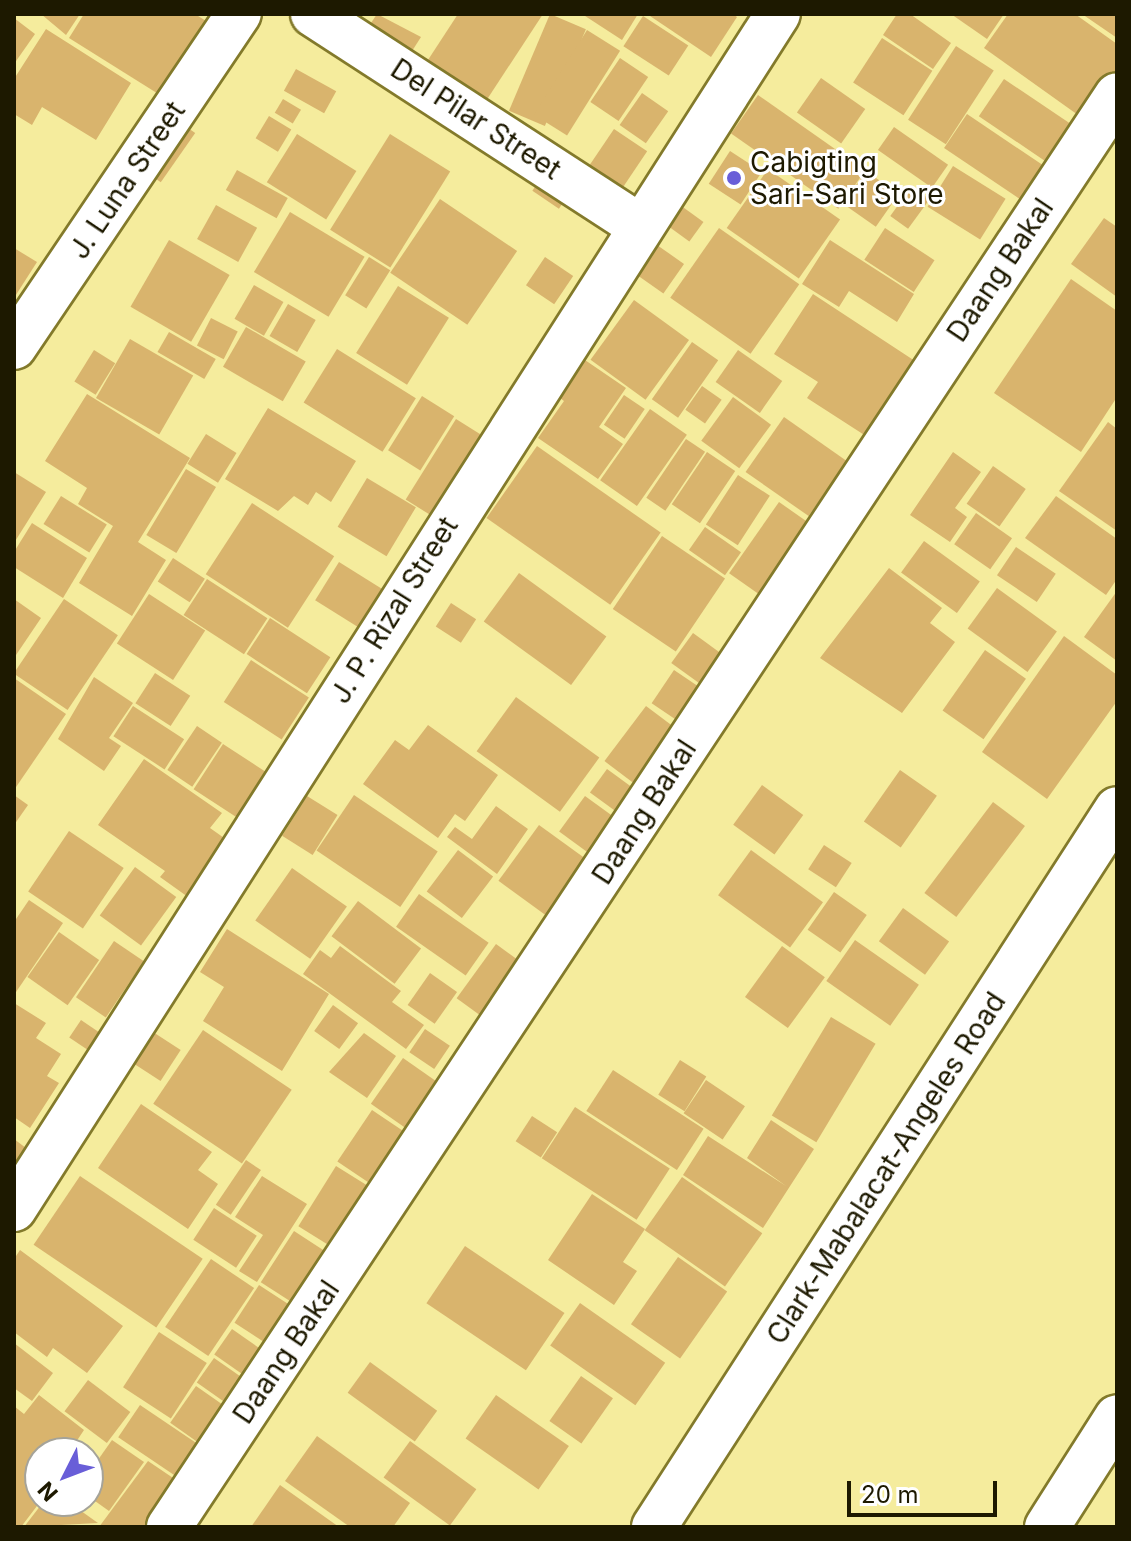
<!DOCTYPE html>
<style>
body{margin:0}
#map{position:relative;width:1131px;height:1541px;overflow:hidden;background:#f5ec9d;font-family:Inter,sans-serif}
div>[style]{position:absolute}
.building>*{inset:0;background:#d9b46d;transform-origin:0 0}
.roads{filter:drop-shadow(2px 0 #837a2b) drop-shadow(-2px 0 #837a2b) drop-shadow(0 2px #837a2b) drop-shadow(0 -2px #837a2b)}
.street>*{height:44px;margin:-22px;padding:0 22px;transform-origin:22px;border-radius:22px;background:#fff}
.secondary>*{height:44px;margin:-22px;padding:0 22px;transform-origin:22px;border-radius:22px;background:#fff}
.highway>*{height:44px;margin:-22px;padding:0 22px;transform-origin:22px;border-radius:22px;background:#fff}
.dots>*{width:22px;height:22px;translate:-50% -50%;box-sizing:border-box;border:4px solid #fff;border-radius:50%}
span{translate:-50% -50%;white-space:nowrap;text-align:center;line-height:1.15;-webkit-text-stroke:6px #fff;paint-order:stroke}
.street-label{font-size:28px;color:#1d1900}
.poi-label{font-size:28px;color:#1d1900}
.left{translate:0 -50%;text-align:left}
.frame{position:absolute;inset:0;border:16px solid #1d1900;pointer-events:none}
.north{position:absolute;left:24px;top:1437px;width:80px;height:80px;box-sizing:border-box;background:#fff;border:2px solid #a5a399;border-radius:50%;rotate:228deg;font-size:22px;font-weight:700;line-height:32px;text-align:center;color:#1d1900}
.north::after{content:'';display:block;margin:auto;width:28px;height:36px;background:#695ed8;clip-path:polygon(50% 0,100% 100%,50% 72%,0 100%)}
.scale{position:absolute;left:847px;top:1481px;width:150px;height:36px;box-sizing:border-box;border:4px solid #1d1900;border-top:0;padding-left:10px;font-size:24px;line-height:28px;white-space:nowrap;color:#1d1900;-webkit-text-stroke:6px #fff;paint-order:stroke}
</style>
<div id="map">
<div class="building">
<i style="clip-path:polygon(41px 14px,80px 14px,66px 35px)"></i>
<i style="clip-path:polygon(84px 14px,195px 14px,206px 21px,160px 95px,69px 38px)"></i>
<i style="clip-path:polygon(377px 14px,421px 37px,405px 62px,363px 35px)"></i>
<i style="clip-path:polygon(458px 14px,543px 14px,486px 101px,426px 63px)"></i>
<i style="left:550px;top:14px;width:39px;height:105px;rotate:23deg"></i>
<i style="clip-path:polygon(582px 14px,638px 14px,622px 40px)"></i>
<i style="clip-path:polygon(647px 14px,733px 14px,737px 17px,711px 57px)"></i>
<i style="clip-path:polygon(897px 14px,910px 14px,951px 43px,933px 69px,883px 35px)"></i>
<i style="clip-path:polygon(951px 14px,1004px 14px,987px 39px)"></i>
<i style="clip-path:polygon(1008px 14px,1075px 14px,1117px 44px,1117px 90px,1092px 125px,984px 48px)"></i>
<i style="clip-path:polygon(1082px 14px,1117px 14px,1117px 38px)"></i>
<i style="left:643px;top:16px;width:54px;height:36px;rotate:33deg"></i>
<i style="clip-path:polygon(14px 18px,35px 34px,14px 64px)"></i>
<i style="clip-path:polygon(46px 29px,131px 83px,96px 140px,42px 107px,32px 125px,14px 114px,14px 79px)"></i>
<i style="left:587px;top:30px;width:39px;height:100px;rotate:32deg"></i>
<i style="left:882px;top:38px;width:60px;height:53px;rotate:33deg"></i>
<i style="left:956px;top:46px;width:45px;height:88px;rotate:33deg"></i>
<i style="left:620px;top:58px;width:34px;height:53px;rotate:34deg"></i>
<i style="left:296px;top:69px;width:46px;height:25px;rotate:29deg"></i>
<i style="left:821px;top:78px;width:54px;height:42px;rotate:35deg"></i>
<i style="left:1004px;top:79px;width:82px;height:45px;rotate:34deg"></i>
<i style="left:642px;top:93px;width:32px;height:39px;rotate:35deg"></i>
<i style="left:758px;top:95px;width:131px;height:47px;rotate:35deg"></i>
<i style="left:283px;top:99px;width:21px;height:16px;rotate:31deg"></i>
<i style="left:967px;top:114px;width:107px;height:41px;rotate:34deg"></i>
<i style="left:269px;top:116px;width:26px;height:26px;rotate:31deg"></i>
<i style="left:178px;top:121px;width:21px;height:60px;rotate:35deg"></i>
<i style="left:894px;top:127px;width:66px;height:28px;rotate:35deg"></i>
<i style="left:614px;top:129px;width:40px;height:52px;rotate:34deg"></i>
<i style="left:297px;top:134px;width:70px;height:57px;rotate:32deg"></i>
<i style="left:390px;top:134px;width:71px;height:113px;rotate:32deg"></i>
<i style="left:730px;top:151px;width:38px;height:39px;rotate:33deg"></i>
<i style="left:953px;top:166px;width:62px;height:48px;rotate:32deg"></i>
<i style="left:768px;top:169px;width:88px;height:72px;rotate:35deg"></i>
<i style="left:237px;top:170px;width:58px;height:23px;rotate:29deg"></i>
<i style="left:866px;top:171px;width:40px;height:40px;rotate:35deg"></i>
<i style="left:543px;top:175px;width:32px;height:19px;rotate:34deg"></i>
<i style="left:912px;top:186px;width:22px;height:37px;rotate:36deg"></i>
<i style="left:440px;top:199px;width:93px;height:89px;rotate:34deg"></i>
<i style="left:216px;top:205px;width:47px;height:39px;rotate:29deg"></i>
<i style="left:680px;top:205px;width:29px;height:24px;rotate:36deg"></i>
<i style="left:290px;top:212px;width:87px;height:70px;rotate:31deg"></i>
<i style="clip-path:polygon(1104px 218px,1117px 227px,1117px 297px,1071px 264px)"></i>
<i style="left:719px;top:228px;width:98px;height:85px;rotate:35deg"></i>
<i style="left:885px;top:228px;width:59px;height:38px;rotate:33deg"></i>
<i style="left:169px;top:240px;width:70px;height:77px;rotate:30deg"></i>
<i style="clip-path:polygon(830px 240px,914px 294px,897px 322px,849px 291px,839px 307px,802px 284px)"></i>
<i style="left:657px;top:245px;width:33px;height:36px;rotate:35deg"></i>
<i style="clip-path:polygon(14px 248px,37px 262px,14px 298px)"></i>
<i style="left:369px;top:257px;width:25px;height:45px;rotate:32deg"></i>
<i style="left:545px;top:257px;width:34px;height:34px;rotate:34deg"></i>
<i style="clip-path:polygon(1071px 279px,1117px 311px,1117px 397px,1081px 452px,994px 393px)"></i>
<i style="left:254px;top:285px;width:34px;height:39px;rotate:30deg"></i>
<i style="left:398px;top:286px;width:60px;height:79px;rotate:32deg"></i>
<i style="clip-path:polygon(813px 294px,918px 363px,869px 438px,807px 398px,818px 382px,774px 354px)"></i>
<i style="left:634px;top:300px;width:68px;height:74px;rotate:36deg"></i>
<i style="left:288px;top:304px;width:32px;height:37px;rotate:30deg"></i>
<i style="left:211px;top:318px;width:30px;height:31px;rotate:27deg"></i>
<i style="left:246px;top:327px;width:69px;height:46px;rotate:30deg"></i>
<i style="left:169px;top:332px;width:54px;height:23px;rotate:30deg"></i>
<i style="left:130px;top:339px;width:73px;height:68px;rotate:30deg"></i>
<i style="left:692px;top:342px;width:32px;height:70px;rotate:35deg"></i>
<i style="left:337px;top:349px;width:93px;height:63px;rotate:32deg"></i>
<i style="left:94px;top:350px;width:25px;height:37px;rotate:32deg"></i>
<i style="left:738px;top:350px;width:54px;height:39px;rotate:35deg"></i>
<i style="clip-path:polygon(582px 358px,626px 388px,599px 427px,623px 444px,598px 479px,538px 438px,564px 401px,556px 395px)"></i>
<i style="left:702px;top:386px;width:24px;height:29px;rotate:35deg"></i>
<i style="clip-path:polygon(87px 394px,190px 458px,138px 542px,166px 560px,132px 616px,79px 583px,113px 526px,78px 504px,87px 488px,45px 461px)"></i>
<i style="left:624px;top:395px;width:25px;height:36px;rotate:34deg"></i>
<i style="left:422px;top:396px;width:38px;height:64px;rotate:32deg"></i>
<i style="left:733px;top:397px;width:47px;height:54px;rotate:36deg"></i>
<i style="clip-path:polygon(268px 408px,356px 461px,331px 502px,316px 492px,308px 505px,294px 496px,278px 511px,225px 479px)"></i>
<i style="left:650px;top:409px;width:45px;height:87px;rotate:35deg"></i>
<i style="left:784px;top:417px;width:77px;height:67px;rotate:35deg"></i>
<i style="left:456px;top:419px;width:32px;height:95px;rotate:32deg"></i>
<i style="clip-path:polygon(1108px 422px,1117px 429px,1117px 531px,1059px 491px)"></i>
<i style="left:206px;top:434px;width:36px;height:35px;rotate:32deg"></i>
<i style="left:686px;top:439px;width:23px;height:71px;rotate:34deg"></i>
<i style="left:537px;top:446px;width:151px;height:88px;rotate:35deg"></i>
<i style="left:707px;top:452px;width:34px;height:63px;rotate:34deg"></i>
<i style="clip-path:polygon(953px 452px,981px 472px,955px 508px,967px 517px,950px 542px,910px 515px)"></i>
<i style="left:993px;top:466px;width:40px;height:46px;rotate:35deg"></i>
<i style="left:186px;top:469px;width:35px;height:77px;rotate:31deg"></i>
<i style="clip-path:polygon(14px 472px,46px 492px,14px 543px)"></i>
<i style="left:738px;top:475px;width:38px;height:59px;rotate:33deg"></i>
<i style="left:367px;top:478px;width:57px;height:57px;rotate:31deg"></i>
<i style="left:61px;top:496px;width:54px;height:33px;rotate:32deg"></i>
<i style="clip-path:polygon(1056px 496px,1117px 539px,1117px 579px,1106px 595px,1025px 538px)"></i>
<i style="left:779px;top:502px;width:47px;height:87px;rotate:35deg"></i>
<i style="left:252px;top:503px;width:98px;height:85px;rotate:33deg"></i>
<i style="left:976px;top:513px;width:44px;height:38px;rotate:35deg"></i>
<i style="clip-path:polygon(32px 523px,87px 558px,63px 598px,14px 567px,14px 552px)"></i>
<i style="left:705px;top:527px;width:44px;height:28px;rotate:35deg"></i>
<i style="left:662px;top:536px;width:76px;height:88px;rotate:34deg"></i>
<i style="left:924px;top:541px;width:69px;height:39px;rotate:36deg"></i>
<i style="left:1016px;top:547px;width:48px;height:34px;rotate:34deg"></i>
<i style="left:173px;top:558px;width:38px;height:28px;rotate:33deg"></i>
<i style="left:339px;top:562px;width:58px;height:45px;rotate:32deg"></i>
<i style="clip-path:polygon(889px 568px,942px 608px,930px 623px,955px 642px,902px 713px,820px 658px)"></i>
<i style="left:519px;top:573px;width:108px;height:60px;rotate:36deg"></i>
<i style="left:207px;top:579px;width:72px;height:43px;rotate:33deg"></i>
<i style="left:997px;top:588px;width:74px;height:50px;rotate:36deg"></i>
<i style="clip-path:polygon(1117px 591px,1117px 661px,1084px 637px)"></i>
<i style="left:149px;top:594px;width:67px;height:59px;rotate:33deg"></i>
<i style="clip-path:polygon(14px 599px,41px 618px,14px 658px)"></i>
<i style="left:64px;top:599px;width:65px;height:90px;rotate:34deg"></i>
<i style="left:451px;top:603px;width:30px;height:28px;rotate:33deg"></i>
<i style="left:270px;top:618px;width:72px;height:43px;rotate:33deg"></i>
<i style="left:693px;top:633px;width:42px;height:37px;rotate:36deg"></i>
<i style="clip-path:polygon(1064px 636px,1117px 675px,1117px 701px,1047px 799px,982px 752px)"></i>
<i style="left:985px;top:650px;width:50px;height:74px;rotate:35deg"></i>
<i style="left:251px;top:660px;width:69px;height:50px;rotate:33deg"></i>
<i style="left:674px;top:670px;width:42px;height:40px;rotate:34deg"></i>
<i style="left:155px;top:673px;width:42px;height:36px;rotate:33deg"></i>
<i style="clip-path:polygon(94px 677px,133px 703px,109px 738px,121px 746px,104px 771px,58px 739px)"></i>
<i style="clip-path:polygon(14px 678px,66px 714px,14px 790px)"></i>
<i style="left:516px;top:697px;width:103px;height:67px;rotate:36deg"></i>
<i style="left:133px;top:706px;width:61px;height:36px;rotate:33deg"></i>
<i style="left:646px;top:706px;width:45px;height:69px;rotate:37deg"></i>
<i style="clip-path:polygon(428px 725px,498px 775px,465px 821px,455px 814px,438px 838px,363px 784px,395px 740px,409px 750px)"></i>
<i style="left:197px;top:726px;width:30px;height:53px;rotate:34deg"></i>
<i style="left:223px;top:744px;width:54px;height:54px;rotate:33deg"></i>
<i style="clip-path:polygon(144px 759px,222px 813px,210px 828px,234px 845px,195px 902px,160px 877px,165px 871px,98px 825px)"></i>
<i style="left:607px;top:769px;width:39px;height:29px;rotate:36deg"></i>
<i style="left:900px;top:770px;width:45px;height:63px;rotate:35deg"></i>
<i style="left:762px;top:785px;width:51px;height:49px;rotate:36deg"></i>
<i style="clip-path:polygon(14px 795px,28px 805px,14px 825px)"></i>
<i style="left:354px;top:795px;width:101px;height:67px;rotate:34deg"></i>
<i style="left:307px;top:796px;width:36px;height:47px;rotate:32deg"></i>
<i style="left:585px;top:796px;width:52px;height:44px;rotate:36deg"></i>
<i style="left:993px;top:802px;width:40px;height:114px;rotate:37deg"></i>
<i style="clip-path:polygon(496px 806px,528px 829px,497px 874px,447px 837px,455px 827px,472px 839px)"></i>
<i style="left:539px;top:825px;width:64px;height:69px;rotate:36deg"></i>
<i style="left:69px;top:831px;width:66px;height:73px;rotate:34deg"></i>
<i style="left:824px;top:845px;width:33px;height:29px;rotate:33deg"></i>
<i style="left:458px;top:850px;width:44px;height:52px;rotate:37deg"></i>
<i style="left:751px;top:850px;width:89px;height:56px;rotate:36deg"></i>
<i style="left:135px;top:867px;width:51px;height:60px;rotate:36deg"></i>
<i style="left:292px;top:868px;width:67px;height:64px;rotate:35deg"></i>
<i style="left:834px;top:892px;width:40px;height:46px;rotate:35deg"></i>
<i style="left:419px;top:894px;width:85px;height:40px;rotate:35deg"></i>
<i style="clip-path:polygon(29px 900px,63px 923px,14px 995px,14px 922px)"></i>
<i style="left:358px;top:901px;width:79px;height:44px;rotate:37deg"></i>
<i style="left:903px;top:908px;width:57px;height:41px;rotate:36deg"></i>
<i style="clip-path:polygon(227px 929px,329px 994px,282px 1071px,203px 1021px,224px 987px,200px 972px)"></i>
<i style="left:59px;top:932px;width:49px;height:55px;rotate:35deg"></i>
<i style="left:855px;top:940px;width:78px;height:50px;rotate:35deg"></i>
<i style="left:114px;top:941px;width:36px;height:68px;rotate:34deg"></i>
<i style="left:496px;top:944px;width:34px;height:67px;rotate:36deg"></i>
<i style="clip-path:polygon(340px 946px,401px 991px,392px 1002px,424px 1025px,406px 1049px,303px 974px,320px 950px,331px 958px)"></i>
<i style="left:782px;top:946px;width:53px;height:63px;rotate:36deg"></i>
<i style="left:430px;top:973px;width:33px;height:39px;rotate:35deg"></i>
<i style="clip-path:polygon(14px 1003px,46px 1023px,36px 1038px,61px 1054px,47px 1076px,59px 1083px,30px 1128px,14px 1117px)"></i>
<i style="left:333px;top:1005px;width:31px;height:32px;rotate:36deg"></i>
<i style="left:831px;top:1017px;width:52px;height:115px;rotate:31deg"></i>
<i style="left:81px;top:1020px;width:36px;height:21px;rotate:34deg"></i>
<i style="left:425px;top:1029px;width:30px;height:28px;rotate:34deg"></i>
<i style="left:203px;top:1030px;width:107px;height:89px;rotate:34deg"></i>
<i style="left:153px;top:1032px;width:33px;height:37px;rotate:33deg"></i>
<i style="clip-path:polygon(364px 1033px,396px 1056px,367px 1098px,329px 1072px)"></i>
<i style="left:403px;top:1058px;width:51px;height:56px;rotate:35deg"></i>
<i style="left:680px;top:1060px;width:31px;height:41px;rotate:32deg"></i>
<i style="left:613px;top:1070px;width:108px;height:49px;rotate:33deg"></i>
<i style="left:706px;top:1080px;width:47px;height:40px;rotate:34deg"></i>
<i style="clip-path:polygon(141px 1104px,212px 1152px,198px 1170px,218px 1184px,188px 1229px,98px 1168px)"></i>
<i style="left:575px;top:1107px;width:113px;height:61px;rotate:33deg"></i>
<i style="left:372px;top:1110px;width:48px;height:62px;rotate:34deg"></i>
<i style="left:532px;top:1116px;width:30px;height:30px;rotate:33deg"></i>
<i style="clip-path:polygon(771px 1120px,814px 1149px,763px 1228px,683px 1175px,708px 1136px,786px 1186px,747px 1158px)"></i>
<i style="clip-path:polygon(14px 1139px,34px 1154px,14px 1180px)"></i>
<i style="left:246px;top:1160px;width:18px;height:54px;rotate:34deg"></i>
<i style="left:336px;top:1166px;width:44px;height:71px;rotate:32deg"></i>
<i style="left:80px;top:1176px;width:148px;height:83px;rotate:34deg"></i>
<i style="clip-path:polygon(262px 1176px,307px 1204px,257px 1282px,239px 1271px,263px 1235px,235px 1217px)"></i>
<i style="left:682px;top:1177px;width:98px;height:65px;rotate:35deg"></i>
<i style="clip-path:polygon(592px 1194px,645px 1229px,623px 1262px,637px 1271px,614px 1305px,548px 1260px)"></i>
<i style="left:214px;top:1208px;width:51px;height:38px;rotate:33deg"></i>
<i style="left:294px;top:1231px;width:38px;height:61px;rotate:33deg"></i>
<i style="left:465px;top:1246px;width:120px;height:69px;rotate:34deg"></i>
<i style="clip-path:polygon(20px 1250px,123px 1326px,87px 1373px,53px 1348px,47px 1357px,14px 1332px,14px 1259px)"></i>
<i style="left:678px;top:1257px;width:60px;height:82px;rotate:35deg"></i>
<i style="left:211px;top:1259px;width:52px;height:82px;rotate:34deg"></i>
<i style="left:259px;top:1285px;width:38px;height:45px;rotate:33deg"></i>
<i style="left:580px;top:1303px;width:104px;height:52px;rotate:35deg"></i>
<i style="left:232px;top:1329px;width:38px;height:31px;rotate:35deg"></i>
<i style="left:159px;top:1332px;width:57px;height:66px;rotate:33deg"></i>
<i style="clip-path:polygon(14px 1343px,53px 1373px,32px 1401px,14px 1388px)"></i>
<i style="left:214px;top:1358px;width:39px;height:30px;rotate:35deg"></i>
<i style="left:370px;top:1362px;width:83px;height:38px;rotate:36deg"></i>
<i style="left:581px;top:1376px;width:39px;height:55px;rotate:35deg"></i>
<i style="left:88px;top:1380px;width:53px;height:39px;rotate:37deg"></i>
<i style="left:196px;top:1386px;width:38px;height:45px;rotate:35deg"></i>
<i style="clip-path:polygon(39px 1395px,84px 1430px,72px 1448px,59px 1439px,49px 1453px,40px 1453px,40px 1466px,28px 1482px,40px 1491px,40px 1502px,21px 1527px,14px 1527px,14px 1406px,24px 1414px)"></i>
<i style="left:496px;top:1395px;width:89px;height:53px;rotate:35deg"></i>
<i style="left:140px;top:1405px;width:75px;height:39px;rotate:34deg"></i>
<i style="clip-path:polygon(317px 1436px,410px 1503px,393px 1527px,350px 1527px,285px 1481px)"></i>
<i style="clip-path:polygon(112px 1440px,144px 1462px,109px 1511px,88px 1496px,88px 1474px)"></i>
<i style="left:410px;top:1441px;width:82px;height:45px;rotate:36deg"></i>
<i style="clip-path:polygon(148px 1461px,179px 1482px,149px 1527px,99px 1527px)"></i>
<i style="clip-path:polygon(280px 1485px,339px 1527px,251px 1527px)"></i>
<i style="clip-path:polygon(44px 1501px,67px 1501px,98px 1523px,24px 1527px)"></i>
</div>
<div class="roads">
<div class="street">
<i style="left:313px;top:14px;width:387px;rotate:33deg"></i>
<i style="left:14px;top:347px;width:402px;rotate:-56deg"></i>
<i style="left:14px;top:1209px;width:1418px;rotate:-57.41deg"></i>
<i style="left:169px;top:1527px;width:1717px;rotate:-56.49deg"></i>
</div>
<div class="secondary">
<i style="left:654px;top:1527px;width:854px;rotate:-57.18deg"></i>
</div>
<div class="highway">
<i style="left:1047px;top:1527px;width:130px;rotate:-57.5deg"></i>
</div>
</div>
<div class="dots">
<i style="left:734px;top:178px;background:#695ed8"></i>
</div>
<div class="street-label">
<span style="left:476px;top:119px;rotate:33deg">Del Pilar Street</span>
<span style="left:127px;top:180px;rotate:-56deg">J. Luna Street</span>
<span style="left:1000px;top:270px;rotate:-56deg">Daang Bakal</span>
<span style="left:394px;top:610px;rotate:-58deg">J. P. Rizal Street</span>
<span style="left:644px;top:812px;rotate:-57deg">Daang Bakal</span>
<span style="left:886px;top:1168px;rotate:-57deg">Clark-Mabalacat-Angeles Road</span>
<span style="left:286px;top:1352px;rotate:-56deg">Daang Bakal</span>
</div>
<div class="poi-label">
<span class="left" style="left:750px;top:178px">Cabigting<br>Sari-Sari Store</span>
</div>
<div class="frame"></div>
<div class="north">N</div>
<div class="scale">20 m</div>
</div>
